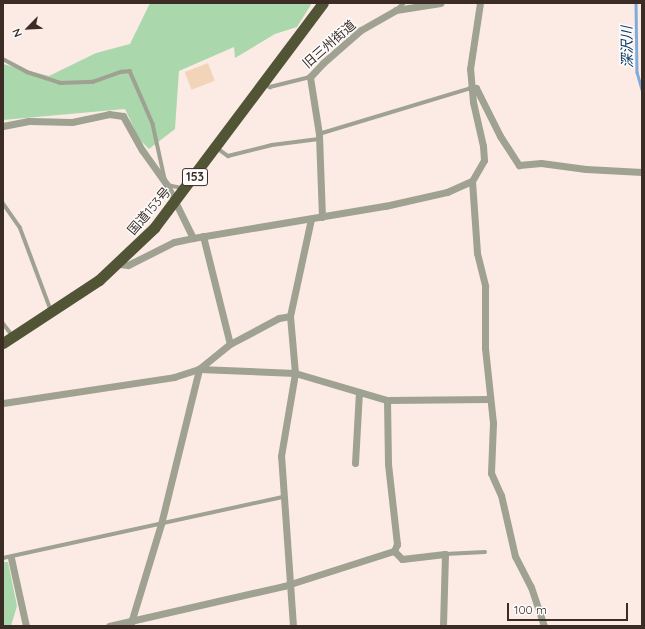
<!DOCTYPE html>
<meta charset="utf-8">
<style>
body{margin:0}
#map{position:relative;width:645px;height:629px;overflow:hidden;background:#fcebe5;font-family:Quicksand,"Noto Sans JP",sans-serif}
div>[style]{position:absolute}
.green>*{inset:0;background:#aad8ac}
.stream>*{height:2.5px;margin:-1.25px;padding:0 1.25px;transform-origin:1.25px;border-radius:1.25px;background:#7fabdb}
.building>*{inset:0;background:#f2d4b9;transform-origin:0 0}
.service>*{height:3.5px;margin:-1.75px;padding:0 1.75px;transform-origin:1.75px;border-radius:1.75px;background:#9fa191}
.minor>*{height:7px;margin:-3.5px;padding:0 3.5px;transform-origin:3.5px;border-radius:3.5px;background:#9fa191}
.trunk>*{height:11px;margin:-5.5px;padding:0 5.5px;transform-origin:5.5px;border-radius:5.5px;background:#525436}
span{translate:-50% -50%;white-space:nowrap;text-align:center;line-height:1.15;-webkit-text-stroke:3px #fcfcfc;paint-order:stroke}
.shield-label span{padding:1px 3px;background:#fcfcfc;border:1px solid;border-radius:3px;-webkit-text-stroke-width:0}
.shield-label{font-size:12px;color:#3b2c26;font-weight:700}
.street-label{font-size:13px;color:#3b2c26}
.water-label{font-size:14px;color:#053763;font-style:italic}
.frame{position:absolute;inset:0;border:4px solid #3b2c26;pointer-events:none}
.north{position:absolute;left:8px;top:8px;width:40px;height:40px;-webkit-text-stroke:3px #fcfcfc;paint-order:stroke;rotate:246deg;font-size:11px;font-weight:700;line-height:16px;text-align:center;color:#3b2c26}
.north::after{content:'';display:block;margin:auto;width:14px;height:18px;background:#3b2c26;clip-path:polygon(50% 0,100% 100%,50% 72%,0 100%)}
.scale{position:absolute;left:507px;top:603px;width:121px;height:18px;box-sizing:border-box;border:2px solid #3b2c26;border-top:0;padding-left:5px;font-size:12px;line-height:14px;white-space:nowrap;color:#3b2c26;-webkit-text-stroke:3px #fcfcfc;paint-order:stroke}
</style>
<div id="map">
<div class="green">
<i style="clip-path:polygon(150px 3px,312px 3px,297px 27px,275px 34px,235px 58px,234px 47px,179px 71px,175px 129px,149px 149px,139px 139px,125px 109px,3px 120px,3px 64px,49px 76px,96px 53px,130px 44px)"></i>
<i style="clip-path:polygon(3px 562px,8px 562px,17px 606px,11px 626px,3px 626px)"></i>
</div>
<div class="stream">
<i style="left:636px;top:3px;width:69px;rotate:89.2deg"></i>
<i style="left:637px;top:72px;width:19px;rotate:74deg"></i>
</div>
<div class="building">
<i style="left:208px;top:63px;width:19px;height:25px;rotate:69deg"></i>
</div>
<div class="service">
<i style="left:397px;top:9px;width:9px;rotate:-41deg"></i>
<i style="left:3px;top:59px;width:27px;rotate:28deg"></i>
<i style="left:27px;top:72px;width:35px;rotate:18deg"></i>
<i style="left:60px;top:83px;width:33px;rotate:-2deg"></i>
<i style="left:93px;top:82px;width:30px;rotate:-20deg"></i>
<i style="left:121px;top:72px;width:9px;rotate:-6deg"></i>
<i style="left:130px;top:71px;width:58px;rotate:66.5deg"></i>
<i style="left:153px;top:124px;width:56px;rotate:77.7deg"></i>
<i style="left:264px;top:84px;width:7px;rotate:27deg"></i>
<i style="left:270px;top:87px;width:41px;rotate:-14deg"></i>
<i style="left:319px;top:134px;width:159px;rotate:-16.8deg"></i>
<i style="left:217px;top:148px;width:14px;rotate:36deg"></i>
<i style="left:228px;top:156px;width:45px;rotate:-14deg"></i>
<i style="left:272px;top:145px;width:47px;rotate:-7.3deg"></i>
<i style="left:167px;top:185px;width:16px;rotate:11deg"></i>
<i style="left:3px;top:203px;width:29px;rotate:55deg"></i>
<i style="left:20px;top:227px;width:89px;rotate:69.5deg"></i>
<i style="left:3px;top:323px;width:15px;rotate:53deg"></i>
<i style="left:445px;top:554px;width:40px;rotate:-2.9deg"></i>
<i style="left:3px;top:558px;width:286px;rotate:-12.3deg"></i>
</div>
<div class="minor">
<i style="left:471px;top:88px;width:5px"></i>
<i style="left:476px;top:88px;width:54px;rotate:63.4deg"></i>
<i style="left:500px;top:136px;width:35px;rotate:57deg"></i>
<i style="left:519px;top:165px;width:22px;rotate:-5deg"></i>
<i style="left:541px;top:163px;width:45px;rotate:7.6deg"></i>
<i style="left:586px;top:169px;width:56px;rotate:3.1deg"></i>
<i style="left:3px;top:126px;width:26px;rotate:-11deg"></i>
<i style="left:29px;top:121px;width:43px;rotate:1.3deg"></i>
<i style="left:72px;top:122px;width:38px;rotate:-12deg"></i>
<i style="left:109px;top:114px;width:14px;rotate:8deg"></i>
<i style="left:123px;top:116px;width:39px;rotate:61deg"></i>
<i style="left:142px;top:150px;width:43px;rotate:54.5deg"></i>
<i style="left:167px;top:185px;width:59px;rotate:63.9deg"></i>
<i style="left:472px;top:181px;width:72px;rotate:86deg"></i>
<i style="left:477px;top:253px;width:34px;rotate:76deg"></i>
<i style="left:485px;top:286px;width:62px;rotate:90deg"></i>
<i style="left:485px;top:348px;width:75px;rotate:83.9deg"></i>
<i style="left:493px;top:423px;width:50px;rotate:92.3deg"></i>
<i style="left:491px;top:473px;width:24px;rotate:66deg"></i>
<i style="left:501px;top:495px;width:63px;rotate:77.1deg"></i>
<i style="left:515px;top:556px;width:35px;rotate:63deg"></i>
<i style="left:531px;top:587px;width:41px;rotate:71.6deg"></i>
<i style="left:322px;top:217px;width:83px;rotate:-92.1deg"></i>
<i style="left:319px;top:134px;width:58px;rotate:-99deg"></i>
<i style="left:310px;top:77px;width:19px;rotate:-47deg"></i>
<i style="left:323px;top:63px;width:50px;rotate:-41deg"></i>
<i style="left:361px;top:30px;width:40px;rotate:-29.7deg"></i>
<i style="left:396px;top:10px;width:45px;rotate:-9deg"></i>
<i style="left:203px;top:236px;width:111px;rotate:76deg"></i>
<i style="left:119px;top:264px;width:9px;rotate:6deg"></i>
<i style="left:128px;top:265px;width:51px;rotate:-26.6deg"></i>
<i style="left:174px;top:242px;width:19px;rotate:-12deg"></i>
<i style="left:193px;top:238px;width:195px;rotate:-9.5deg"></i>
<i style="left:385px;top:206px;width:64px;rotate:-12.7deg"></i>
<i style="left:447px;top:192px;width:27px;rotate:-24deg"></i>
<i style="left:472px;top:181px;width:24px;rotate:-60deg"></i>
<i style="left:484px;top:160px;width:14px;rotate:-94deg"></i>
<i style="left:483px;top:146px;width:45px;rotate:-102.8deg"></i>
<i style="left:473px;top:102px;width:33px;rotate:-95deg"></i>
<i style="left:470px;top:69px;width:67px;rotate:-81.4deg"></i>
<i style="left:387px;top:400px;width:64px;rotate:89.1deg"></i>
<i style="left:388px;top:464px;width:81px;rotate:83.6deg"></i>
<i style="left:397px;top:544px;width:8px;rotate:113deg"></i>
<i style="left:3px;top:403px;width:173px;rotate:-8.6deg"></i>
<i style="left:174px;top:377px;width:26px;rotate:-18deg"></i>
<i style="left:199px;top:369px;width:96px;rotate:2.4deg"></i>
<i style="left:295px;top:373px;width:96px;rotate:16.4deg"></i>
<i style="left:387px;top:400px;width:102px;rotate:-0.6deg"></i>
<i style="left:355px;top:463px;width:71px;rotate:-86.8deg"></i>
<i style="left:394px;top:551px;width:11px;rotate:45deg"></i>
<i style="left:402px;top:559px;width:43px;rotate:-6.6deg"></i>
<i style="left:445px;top:554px;width:72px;rotate:91.6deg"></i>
<i style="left:11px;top:558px;width:70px;rotate:77.6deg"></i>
<i style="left:109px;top:626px;width:180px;rotate:-12.9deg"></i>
<i style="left:284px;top:586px;width:115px;rotate:-17.7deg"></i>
<i style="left:130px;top:626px;width:107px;rotate:-73.1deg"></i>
<i style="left:161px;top:524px;width:160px;rotate:-76.2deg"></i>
<i style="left:199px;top:369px;width:40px;rotate:-39deg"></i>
<i style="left:230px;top:344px;width:55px;rotate:-28deg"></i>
<i style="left:279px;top:318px;width:11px;rotate:-10deg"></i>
<i style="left:293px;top:626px;width:170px;rotate:-94deg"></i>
<i style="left:281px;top:456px;width:84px;rotate:-80.4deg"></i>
<i style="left:295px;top:373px;width:57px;rotate:-95deg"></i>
<i style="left:290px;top:316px;width:99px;rotate:-77.8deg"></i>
</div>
<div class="trunk">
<i style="left:3px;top:343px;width:115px;rotate:-33.3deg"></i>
<i style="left:99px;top:280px;width:76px;rotate:-43.4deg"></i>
<i style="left:154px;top:228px;width:281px;rotate:-53.1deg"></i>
</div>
<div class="shield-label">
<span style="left:195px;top:177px">153</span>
</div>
<div class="street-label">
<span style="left:329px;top:44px;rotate:-41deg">旧三州街道</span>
<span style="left:149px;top:211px;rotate:-49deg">国道153号</span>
</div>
<div class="water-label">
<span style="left:627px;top:47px;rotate:-91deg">深沢川</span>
</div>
<div class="frame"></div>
<div class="north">N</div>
<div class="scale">100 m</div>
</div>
